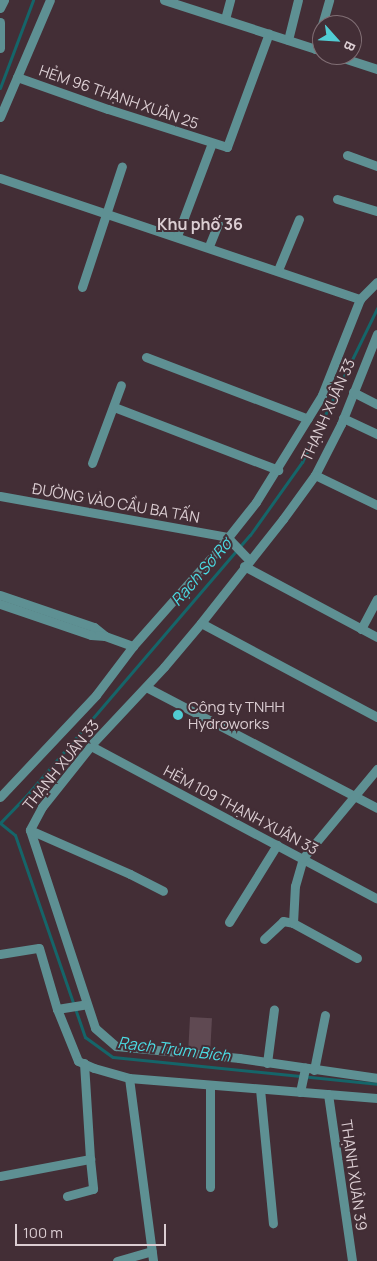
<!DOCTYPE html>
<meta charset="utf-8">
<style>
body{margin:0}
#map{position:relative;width:377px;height:1261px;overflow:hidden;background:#432e36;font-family:Manrope,sans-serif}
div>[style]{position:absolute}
.stream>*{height:3px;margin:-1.5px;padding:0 1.5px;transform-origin:1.5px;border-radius:1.5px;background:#156569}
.building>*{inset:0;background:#5f4952;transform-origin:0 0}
.minor>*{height:9px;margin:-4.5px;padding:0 4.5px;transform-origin:4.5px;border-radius:4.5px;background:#5e9093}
.dots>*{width:14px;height:14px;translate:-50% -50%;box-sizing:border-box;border:2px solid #432e36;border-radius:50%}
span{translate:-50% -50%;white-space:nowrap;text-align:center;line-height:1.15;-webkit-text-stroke:4px #432e36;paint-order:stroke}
.street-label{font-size:15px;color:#dbcdd2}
.poi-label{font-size:15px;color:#dbcdd2}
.left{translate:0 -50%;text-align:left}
.neighbourhood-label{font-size:16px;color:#dbcdd2;font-weight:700}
.water-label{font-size:16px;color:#4adbe3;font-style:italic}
.north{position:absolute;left:312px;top:15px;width:50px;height:50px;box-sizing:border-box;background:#432e36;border:1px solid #806e74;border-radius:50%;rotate:116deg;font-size:14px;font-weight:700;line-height:20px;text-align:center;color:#dbcdd2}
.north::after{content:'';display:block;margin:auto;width:18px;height:22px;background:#51ccd3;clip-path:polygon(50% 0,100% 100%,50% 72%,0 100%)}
.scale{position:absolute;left:15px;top:1224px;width:151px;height:22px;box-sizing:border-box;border:2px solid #dbcdd2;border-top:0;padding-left:6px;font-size:15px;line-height:18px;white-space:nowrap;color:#dbcdd2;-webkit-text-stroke:4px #432e36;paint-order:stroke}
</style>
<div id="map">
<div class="stream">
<i style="left:0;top:88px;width:94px;rotate:-69.4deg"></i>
<i style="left:0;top:823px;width:37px;rotate:-46deg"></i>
<i style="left:26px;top:796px;width:344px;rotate:-49.4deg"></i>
<i style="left:250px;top:535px;width:90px;rotate:-54.5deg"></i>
<i style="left:302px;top:462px;width:171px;rotate:-64deg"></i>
<i style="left:0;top:823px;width:19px;rotate:39deg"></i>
<i style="left:15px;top:835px;width:214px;rotate:70.9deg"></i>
<i style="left:85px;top:1037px;width:34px;rotate:36deg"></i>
<i style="left:113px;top:1057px;width:265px;rotate:5.8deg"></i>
</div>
<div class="building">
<i style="left:190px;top:1017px;width:22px;height:36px;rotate:3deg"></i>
</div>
<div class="minor">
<i style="left:164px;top:0;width:166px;rotate:17.9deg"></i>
<i style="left:0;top:8px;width:9px;rotate:-63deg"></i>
<i style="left:225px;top:19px;width:20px;rotate:-75deg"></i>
<i style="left:0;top:22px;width:26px;rotate:90deg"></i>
<i style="left:322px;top:25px;width:26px;rotate:-74deg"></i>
<i style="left:288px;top:40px;width:41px;rotate:-76deg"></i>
<i style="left:315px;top:49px;width:25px;rotate:-74deg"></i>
<i style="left:334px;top:55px;width:45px;rotate:18deg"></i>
<i style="left:17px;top:77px;width:96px;rotate:19.4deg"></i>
<i style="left:108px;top:109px;width:125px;rotate:17.7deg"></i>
<i style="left:227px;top:147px;width:121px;rotate:-69.8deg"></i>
<i style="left:0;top:117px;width:127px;rotate:-66.9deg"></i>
<i style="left:347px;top:155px;width:32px;rotate:20deg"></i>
<i style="left:0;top:178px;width:380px;rotate:18.6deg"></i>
<i style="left:337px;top:199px;width:42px;rotate:16.7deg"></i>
<i style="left:177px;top:236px;width:99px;rotate:-69.4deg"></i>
<i style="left:209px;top:246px;width:24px;rotate:-68deg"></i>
<i style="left:278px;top:270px;width:55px;rotate:-67.6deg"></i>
<i style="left:82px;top:287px;width:127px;rotate:-71.7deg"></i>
<i style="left:377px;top:334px;width:97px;rotate:111.8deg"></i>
<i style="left:341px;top:424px;width:57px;rotate:117deg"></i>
<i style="left:315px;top:475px;width:54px;rotate:126deg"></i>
<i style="left:283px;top:519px;width:132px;rotate:128.3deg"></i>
<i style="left:201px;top:623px;width:57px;rotate:130.1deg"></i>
<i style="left:164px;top:667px;width:104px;rotate:133.1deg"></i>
<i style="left:93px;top:743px;width:82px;rotate:128.6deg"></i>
<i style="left:42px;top:807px;width:26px;rotate:118deg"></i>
<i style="left:30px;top:830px;width:208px;rotate:71.8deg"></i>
<i style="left:95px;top:1028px;width:28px;rotate:41deg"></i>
<i style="left:116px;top:1046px;width:124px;rotate:5.6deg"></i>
<i style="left:239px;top:1058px;width:139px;rotate:8.2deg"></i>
<i style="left:146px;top:357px;width:173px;rotate:20.9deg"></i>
<i style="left:353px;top:392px;width:27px;rotate:27deg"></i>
<i style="left:114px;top:407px;width:176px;rotate:21deg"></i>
<i style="left:343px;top:418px;width:38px;rotate:25deg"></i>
<i style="left:92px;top:463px;width:83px;rotate:-69.6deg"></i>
<i style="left:315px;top:475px;width:69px;rotate:25.8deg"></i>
<i style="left:0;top:496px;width:231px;rotate:10.2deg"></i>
<i style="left:227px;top:537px;width:32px;rotate:46deg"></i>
<i style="left:244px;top:566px;width:151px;rotate:28.1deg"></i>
<i style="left:0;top:595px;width:99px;rotate:18.8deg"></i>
<i style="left:94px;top:627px;width:14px;rotate:39deg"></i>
<i style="left:105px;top:636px;width:14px;rotate:-176deg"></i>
<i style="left:91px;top:635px;width:96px;rotate:-161.2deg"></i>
<i style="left:201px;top:623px;width:200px;rotate:28.1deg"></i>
<i style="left:361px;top:629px;width:34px;rotate:-62deg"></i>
<i style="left:105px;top:636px;width:30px;rotate:20deg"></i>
<i style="left:146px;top:687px;width:261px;rotate:27.6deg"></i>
<i style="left:91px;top:746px;width:324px;rotate:28.1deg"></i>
<i style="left:0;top:797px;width:140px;rotate:-46.7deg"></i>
<i style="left:96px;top:695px;width:61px;rotate:-52.9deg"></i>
<i style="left:133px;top:646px;width:128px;rotate:-48.5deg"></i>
<i style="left:218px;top:550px;width:61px;rotate:-51.6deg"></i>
<i style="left:256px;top:502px;width:126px;rotate:-58.3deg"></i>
<i style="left:322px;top:395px;width:103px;rotate:-68.4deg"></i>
<i style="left:360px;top:299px;width:24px;rotate:-45deg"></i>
<i style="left:30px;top:830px;width:109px;rotate:23.7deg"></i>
<i style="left:130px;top:874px;width:37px;rotate:27deg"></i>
<i style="left:229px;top:922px;width:91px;rotate:-58.1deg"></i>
<i style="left:264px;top:939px;width:26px;rotate:-43deg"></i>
<i style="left:283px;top:921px;width:10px;rotate:11deg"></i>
<i style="left:0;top:954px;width:39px;rotate:-9deg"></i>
<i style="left:39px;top:948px;width:64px;rotate:73.6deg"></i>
<i style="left:57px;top:1009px;width:56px;rotate:68deg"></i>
<i style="left:78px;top:1061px;width:17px;rotate:24deg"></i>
<i style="left:94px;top:1068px;width:36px;rotate:16deg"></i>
<i style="left:129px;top:1078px;width:249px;rotate:4.6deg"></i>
<i style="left:357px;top:958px;width:73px;rotate:-151.3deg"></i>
<i style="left:293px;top:923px;width:37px;rotate:-87deg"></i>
<i style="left:295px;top:886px;width:29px;rotate:-74deg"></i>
<i style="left:303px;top:858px;width:116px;rotate:-50.3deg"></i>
<i style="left:57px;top:1009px;width:30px;rotate:-9deg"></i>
<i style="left:84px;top:1063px;width:96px;rotate:86.4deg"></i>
<i style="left:267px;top:1063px;width:54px;rotate:-82.6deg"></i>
<i style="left:314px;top:1070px;width:56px;rotate:-78.7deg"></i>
<i style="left:129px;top:1078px;width:185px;rotate:82.5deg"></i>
<i style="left:260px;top:1089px;width:135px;rotate:84.5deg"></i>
<i style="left:300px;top:1092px;width:25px;rotate:-78deg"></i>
<i style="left:328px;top:1094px;width:169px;rotate:81.8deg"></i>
<i style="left:0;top:1176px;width:92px;rotate:-10.7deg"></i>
<i style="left:90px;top:1159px;width:30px;rotate:84deg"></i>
<i style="left:93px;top:1189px;width:27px;rotate:165deg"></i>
<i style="left:210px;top:1187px;width:102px;rotate:-90deg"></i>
<i style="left:117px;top:1261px;width:36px;rotate:-16deg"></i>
</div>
<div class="dots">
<i style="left:178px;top:715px;background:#51ccd3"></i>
</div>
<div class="street-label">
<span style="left:119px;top:97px;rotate:19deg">HẺM 96 THẠNH XUÂN 25</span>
<span style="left:328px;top:410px;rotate:-66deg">THẠNH XUÂN 33</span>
<span style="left:116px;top:503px;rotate:10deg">ĐƯỜNG VÀO CẦU BA TẤN</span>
<span style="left:61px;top:765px;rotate:-51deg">THẠNH XUÂN 33</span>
<span style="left:241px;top:810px;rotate:28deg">HẺM 109 THẠNH XUÂN 33</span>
<span style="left:354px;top:1175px;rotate:82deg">THẠNH XUÂN 39</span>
</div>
<div class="poi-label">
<span class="left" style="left:188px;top:715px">Công ty TNHH<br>Hydroworks</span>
</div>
<div class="neighbourhood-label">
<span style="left:200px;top:224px">Khu phố 36</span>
</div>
<div class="water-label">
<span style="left:201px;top:572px;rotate:-49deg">Rạch Sơ Rơ</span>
<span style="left:174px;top:1049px;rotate:7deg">Rạch Trùm Bích</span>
</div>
<div class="north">B</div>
<div class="scale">100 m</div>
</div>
